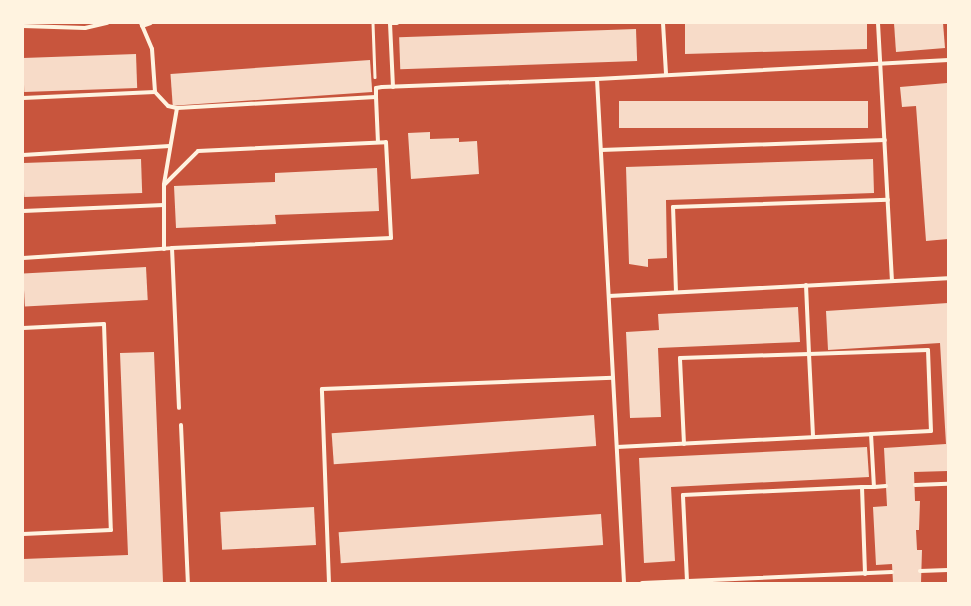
<!DOCTYPE html>
<style>
body{margin:0}
#map{position:relative;width:971px;height:606px;overflow:hidden;background:#c8553d;font-family:Helvetica,sans-serif}
div>[style]{position:absolute}
.building>*{inset:0;background:#f7dbc8;transform-origin:0 0}
.path>*{height:2.5px;margin:-1.25px;padding:0 1.25px;transform-origin:1.25px;border-radius:1.25px;background:#fff3e0}
.minor>*{height:4px;margin:-2px;padding:0 2px;transform-origin:2px;border-radius:2px;background:#fff3e0}
span{translate:-50% -50%;white-space:nowrap;text-align:center;line-height:1.15;-webkit-text-stroke:3px #fff3e0;paint-order:stroke}
.frame{position:absolute;inset:0;border:24px solid #fff3e0;pointer-events:none}
</style>
<div id="map">
<div class="building">
<i style="clip-path:polygon(685px 23px,867px 23px,867px 49px,685px 54px)"></i>
<i style="clip-path:polygon(894px 23px,943px 23px,945px 48px,896px 52px)"></i>
<i style="left:636px;top:29px;width:32px;height:237px;rotate:88deg"></i>
<i style="left:136px;top:54px;width:34px;height:113px;rotate:88deg"></i>
<i style="left:370px;top:60px;width:32px;height:200px;rotate:86deg"></i>
<i style="clip-path:polygon(947px 83px,948px 239px,926px 241px,916px 106px,902px 107px,900px 87px)"></i>
<i style="left:868px;top:101px;width:27px;height:249px;rotate:90deg"></i>
<i style="clip-path:polygon(430px 132px,430px 139px,459px 138px,459px 142px,477px 141px,479px 174px,411px 179px,408px 133px)"></i>
<i style="left:141px;top:159px;width:34px;height:118px;rotate:88deg"></i>
<i style="clip-path:polygon(873px 159px,874px 193px,666px 200px,667px 258px,648px 259px,648px 267px,629px 264px,626px 167px)"></i>
<i style="clip-path:polygon(377px 168px,379px 211px,275px 215px,276px 224px,176px 228px,174px 186px,275px 182px,275px 173px)"></i>
<i style="left:146px;top:267px;width:33px;height:123px;rotate:87deg"></i>
<i style="clip-path:polygon(948px 303px,948px 471px,914px 472px,915px 501px,920px 501px,919px 530px,916px 530px,917px 550px,922px 550px,921px 583px,893px 583px,892px 564px,876px 565px,873px 507px,887px 506px,884px 448px,946px 444px,940px 343px,828px 350px,826px 311px)"></i>
<i style="clip-path:polygon(798px 307px,800px 342px,658px 348px,661px 417px,630px 418px,626px 332px,659px 330px,658px 314px)"></i>
<i style="clip-path:polygon(154px 352px,163px 582px,23px 583px,23px 559px,128px 555px,120px 353px)"></i>
<i style="left:594px;top:415px;width:31px;height:263px;rotate:86deg"></i>
<i style="clip-path:polygon(867px 447px,869px 477px,671px 487px,675px 561px,644px 563px,639px 458px)"></i>
<i style="left:314px;top:507px;width:38px;height:94px;rotate:87deg"></i>
<i style="left:601px;top:514px;width:31px;height:263px;rotate:86deg"></i>
</div>
<div class="path">
<i style="left:373px;top:23px;width:54px;rotate:87.9deg"></i>
</div>
<div class="minor">
<i style="left:141px;top:23px;width:28px;rotate:67deg"></i>
<i style="left:152px;top:49px;width:43px;rotate:86deg"></i>
<i style="left:155px;top:92px;width:19px;rotate:47deg"></i>
<i style="left:168px;top:106px;width:9px;rotate:13deg"></i>
<i style="left:177px;top:108px;width:199px;rotate:-3.2deg"></i>
<i style="left:376px;top:97px;width:9px;rotate:-90deg"></i>
<i style="left:376px;top:88px;width:6px;rotate:-9deg"></i>
<i style="left:382px;top:87px;width:215px;rotate:-2.1deg"></i>
<i style="left:597px;top:79px;width:352px;rotate:-3.1deg"></i>
<i style="left:663px;top:23px;width:51px;rotate:86.6deg"></i>
<i style="left:878px;top:23px;width:258px;rotate:86.9deg"></i>
<i style="left:23px;top:26px;width:62px;rotate:1.8deg"></i>
<i style="left:85px;top:28px;width:23px;rotate:-13deg"></i>
<i style="left:142px;top:26px;width:9px;rotate:-18deg"></i>
<i style="left:597px;top:79px;width:505px;rotate:86.93deg"></i>
<i style="left:393px;top:87px;width:64px;rotate:-92.7deg"></i>
<i style="left:390px;top:23px;width:7px"></i>
<i style="left:376px;top:97px;width:45px;rotate:87.5deg"></i>
<i style="left:23px;top:98px;width:132px;rotate:-2.6deg"></i>
<i style="left:601px;top:150px;width:284px;rotate:-2deg"></i>
<i style="left:23px;top:155px;width:147px;rotate:-3.5deg"></i>
<i style="left:164px;top:184px;width:77px;rotate:-80.3deg"></i>
<i style="left:23px;top:211px;width:141px;rotate:-2.4deg"></i>
<i style="left:164px;top:249px;width:64px;rotate:-90deg"></i>
<i style="left:164px;top:185px;width:48px;rotate:-45deg"></i>
<i style="left:198px;top:151px;width:188px;rotate:-2.7deg"></i>
<i style="left:386px;top:142px;width:96px;rotate:87deg"></i>
<i style="left:391px;top:238px;width:219px;rotate:177.4deg"></i>
<i style="left:172px;top:248px;width:160px;rotate:87.5deg"></i>
<i style="left:23px;top:258px;width:149px;rotate:-3.8deg"></i>
<i style="left:806px;top:285px;width:69px;rotate:87.5deg"></i>
<i style="left:809px;top:354px;width:119px;rotate:-1.9deg"></i>
<i style="left:928px;top:350px;width:81px;rotate:87.9deg"></i>
<i style="left:931px;top:431px;width:60px;rotate:177.1deg"></i>
<i style="left:676px;top:292px;width:85px;rotate:-92deg"></i>
<i style="left:673px;top:207px;width:215px;rotate:-1.9deg"></i>
<i style="left:609px;top:296px;width:339px;rotate:-3deg"></i>
<i style="left:23px;top:328px;width:81px;rotate:-2.8deg"></i>
<i style="left:104px;top:324px;width:206px;rotate:88.1deg"></i>
<i style="left:111px;top:530px;width:88px;rotate:177.4deg"></i>
<i style="left:181px;top:425px;width:158px;rotate:87.5deg"></i>
<i style="left:684px;top:444px;width:86px;rotate:-92.7deg"></i>
<i style="left:680px;top:358px;width:129px;rotate:-1.8deg"></i>
<i style="left:809px;top:354px;width:83px;rotate:87.2deg"></i>
<i style="left:617px;top:447px;width:254px;rotate:-2.9deg"></i>
<i style="left:871px;top:434px;width:53px;rotate:86.8deg"></i>
<i style="left:874px;top:487px;width:12px;rotate:180deg"></i>
<i style="left:915px;top:485px;width:33px;rotate:-2deg"></i>
<i style="left:874px;top:487px;width:12px;rotate:-5deg"></i>
<i style="left:920px;top:571px;width:28px;rotate:-2deg"></i>
<i style="left:687px;top:581px;width:86px;rotate:-92.7deg"></i>
<i style="left:683px;top:495px;width:179px;rotate:-2.6deg"></i>
<i style="left:862px;top:487px;width:87px;rotate:88deg"></i>
<i style="left:329px;top:583px;width:194px;rotate:-92.1deg"></i>
<i style="left:322px;top:389px;width:291px;rotate:-2.2deg"></i>
<i style="left:642px;top:583px;width:250px;rotate:-2.5deg"></i>
</div>
<div class="frame"></div>
</div>
